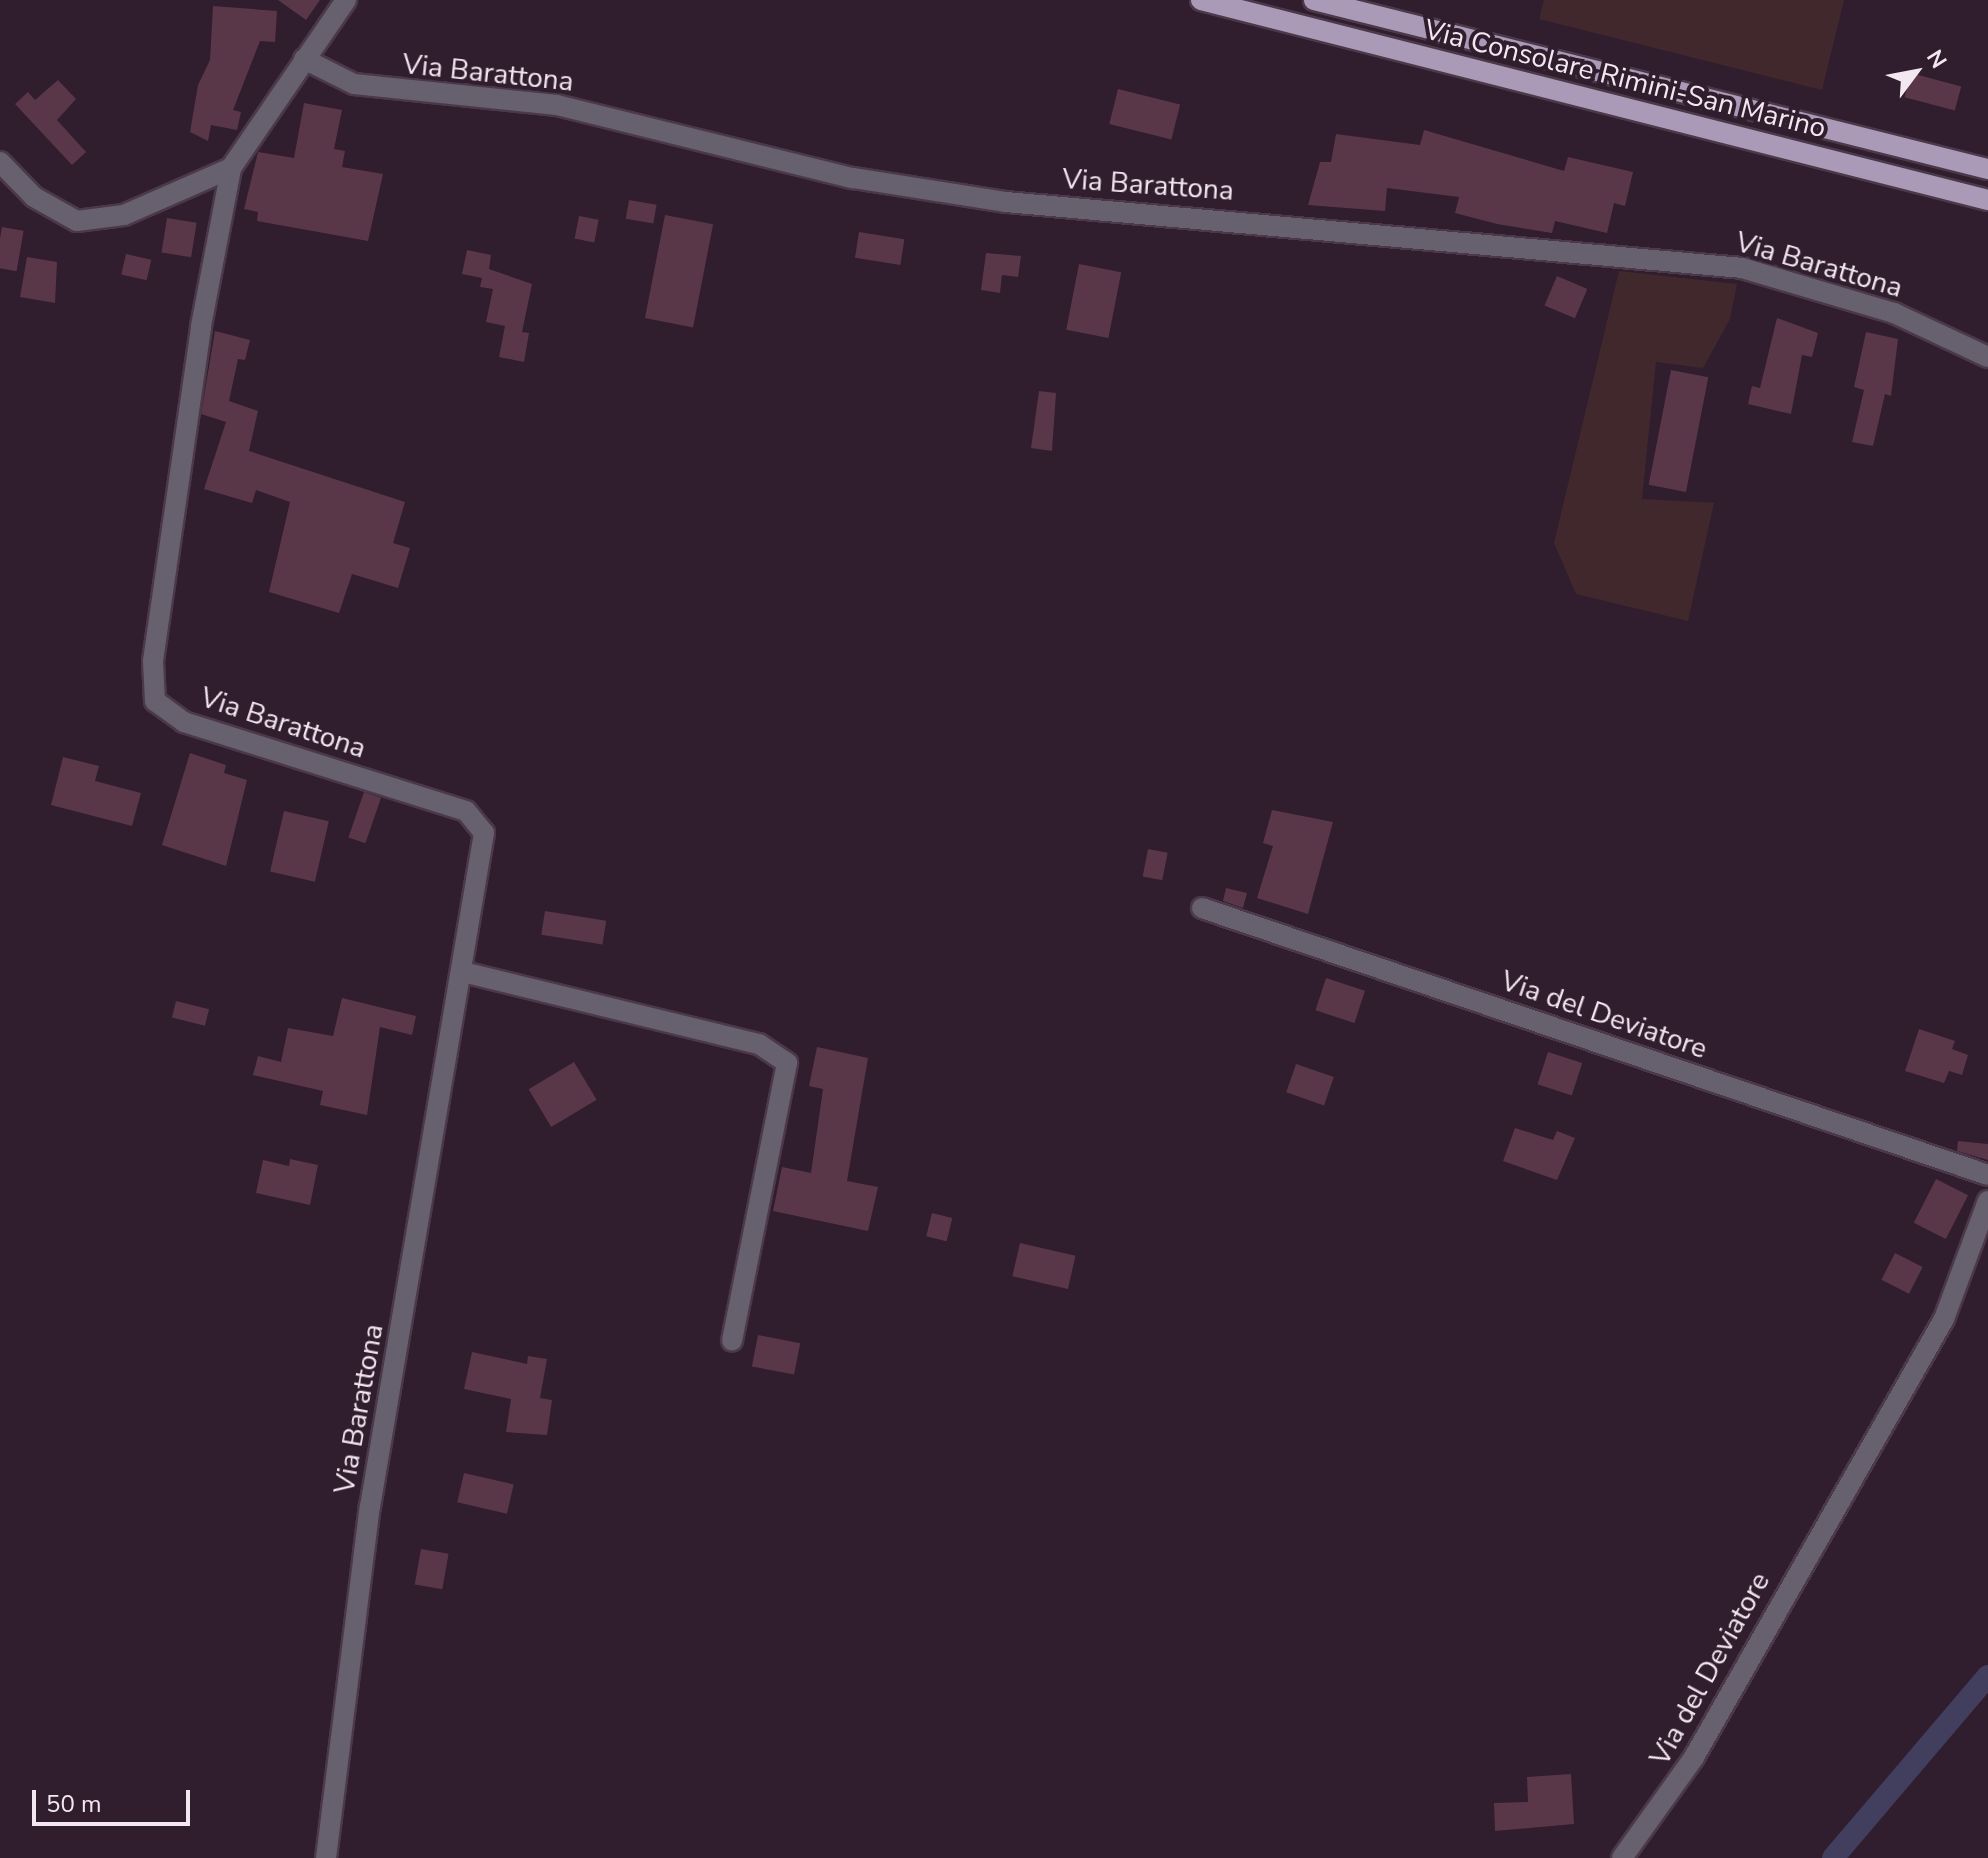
<!DOCTYPE html>
<style>
body{margin:0}
#map{position:relative;width:1988px;height:1858px;overflow:hidden;background:#301d2e;font-family:"Nunito Sans",sans-serif}
div>[style]{position:absolute}
.green>*{inset:0;background:#41282c}
.canal>*{height:22px;margin:-11px;padding:0 11px;transform-origin:11px;border-radius:11px;background:#423e5e}
.building>*{inset:0;background:#593748;transform-origin:0 0}
.roads{filter:drop-shadow(2px 0 #4b3949) drop-shadow(-2px 0 #4b3949) drop-shadow(0 2px #4b3949) drop-shadow(0 -2px #4b3949)}
.minor>*{height:20px;margin:-10px;padding:0 10px;transform-origin:10px;border-radius:10px;background:#67606e}
.primary>*{height:20px;margin:-10px;padding:0 10px;transform-origin:10px;border-radius:10px;background:#aa9ab7}
span{translate:-50% -50%;white-space:nowrap;text-align:center;line-height:1.15;-webkit-text-stroke:8px #301d2e;paint-order:stroke}
.street-label{font-size:28px;color:#f3e7f2}
.north{position:absolute;left:1876px;top:32px;width:80px;height:80px;-webkit-text-stroke:6px #301d2e;paint-order:stroke;rotate:58deg;font-size:22px;font-weight:700;line-height:32px;text-align:center;color:#f3e7f2}
.north::after{content:'';display:block;margin:auto;width:28px;height:36px;background:#f3e7f2;clip-path:polygon(50% 0,100% 100%,50% 72%,0 100%)}
.scale{position:absolute;left:32px;top:1790px;width:158px;height:36px;box-sizing:border-box;border:4px solid #f3e7f2;border-top:0;padding-left:10px;font-size:24px;line-height:28px;white-space:nowrap;color:#f3e7f2;-webkit-text-stroke:6px #301d2e;paint-order:stroke}
</style>
<div id="map">
<div class="green">
<i style="clip-path:polygon(1544px 0,1844px 0,1822px 90px,1539px 19px)"></i>
<i style="clip-path:polygon(1619px 271px,1737px 284px,1730px 319px,1703px 368px,1656px 362px,1642px 499px,1714px 503px,1688px 621px,1576px 594px,1554px 543px)"></i>
</div>
<div class="canal">
<i style="left:1833px;top:1858px;width:239px;rotate:-49.6deg"></i>
</div>
<div class="building">
<i style="clip-path:polygon(278px 0,320px 0,306px 20px)"></i>
<i style="clip-path:polygon(213px 6px,277px 11px,275px 42px,260px 41px,233px 110px,241px 112px,237px 130px,211px 125px,208px 141px,190px 132px,198px 85px,210px 60px)"></i>
<i style="left:1911px;top:73px;width:52px;height:25px;rotate:15deg"></i>
<i style="clip-path:polygon(58px 80px,76px 99px,57px 120px,86px 152px,72px 165px,15px 104px,28px 92px,35px 100px)"></i>
<i style="left:1118px;top:89px;width:64px;height:36px;rotate:14deg"></i>
<i style="clip-path:polygon(304px 103px,342px 110px,334px 149px,345px 151px,342px 167px,383px 174px,368px 241px,257px 221px,258px 212px,244px 209px,258px 152px,294px 158px)"></i>
<i style="clip-path:polygon(1424px 130px,1564px 171px,1568px 157px,1633px 172px,1625px 206px,1614px 203px,1607px 233px,1555px 221px,1552px 233px,1497px 224px,1455px 213px,1459px 197px,1387px 188px,1385px 211px,1308px 205px,1320px 162px,1331px 162px,1336px 134px,1420px 145px)"></i>
<i style="left:629px;top:200px;width:28px;height:19px;rotate:10deg"></i>
<i style="left:665px;top:215px;width:49px;height:105px;rotate:11deg"></i>
<i style="left:579px;top:216px;width:20px;height:23px;rotate:11deg"></i>
<i style="left:167px;top:218px;width:30px;height:35px;rotate:9deg"></i>
<i style="left:2px;top:227px;width:22px;height:41px;rotate:10deg"></i>
<i style="left:859px;top:232px;width:46px;height:26px;rotate:9deg"></i>
<i style="clip-path:polygon(467px 250px,491px 255px,489px 269px,532px 284px,522px 332px,529px 333px,524px 362px,499px 357px,505px 326px,486px 322px,493px 289px,480px 287px,482px 278px,462px 274px)"></i>
<i style="clip-path:polygon(986px 253px,1021px 256px,1018px 277px,1002px 275px,1000px 293px,981px 290px)"></i>
<i style="left:126px;top:254px;width:26px;height:21px;rotate:13deg"></i>
<i style="clip-path:polygon(27px 257px,57px 262px,55px 303px,20px 297px)"></i>
<i style="left:1079px;top:264px;width:43px;height:67px;rotate:11deg"></i>
<i style="left:1557px;top:276px;width:33px;height:32px;rotate:23deg"></i>
<i style="clip-path:polygon(1777px 318px,1818px 333px,1812px 357px,1802px 355px,1791px 414px,1748px 404px,1752px 386px,1760px 388px)"></i>
<i style="clip-path:polygon(215px 331px,250px 340px,245px 360px,238px 359px,229px 401px,258px 411px,249px 451px,405px 502px,393px 543px,410px 548px,398px 588px,352px 574px,339px 613px,269px 592px,290px 502px,256px 490px,252px 503px,204px 489px,226px 422px,201px 414px)"></i>
<i style="clip-path:polygon(1866px 332px,1898px 339px,1891px 396px,1885px 394px,1873px 446px,1852px 442px,1864px 390px,1854px 387px)"></i>
<i style="left:1671px;top:370px;width:38px;height:117px;rotate:11deg"></i>
<i style="clip-path:polygon(1039px 391px,1056px 393px,1052px 451px,1031px 448px)"></i>
<i style="clip-path:polygon(190px 753px,226px 765px,224px 773px,247px 780px,226px 866px,162px 845px)"></i>
<i style="clip-path:polygon(63px 757px,99px 766px,95px 781px,141px 793px,132px 826px,51px 805px)"></i>
<i style="left:364px;top:792px;width:18px;height:48px;rotate:19deg"></i>
<i style="clip-path:polygon(1272px 810px,1333px 822px,1308px 914px,1257px 898px,1273px 846px,1263px 843px)"></i>
<i style="left:284px;top:811px;width:46px;height:62px;rotate:13deg"></i>
<i style="left:1148px;top:849px;width:20px;height:28px;rotate:11deg"></i>
<i style="clip-path:polygon(1226px 888px,1247px 893px,1243px 908px,1223px 901px)"></i>
<i style="left:545px;top:911px;width:62px;height:24px;rotate:9deg"></i>
<i style="left:1326px;top:978px;width:41px;height:34px;rotate:18deg"></i>
<i style="clip-path:polygon(342px 998px,416px 1016px,412px 1035px,380px 1027px,367px 1115px,320px 1105px,323px 1091px,253px 1075px,258px 1056px,281px 1062px,288px 1028px,333px 1036px)"></i>
<i style="left:176px;top:1001px;width:34px;height:17px;rotate:14deg"></i>
<i style="clip-path:polygon(1919px 1029px,1955px 1041px,1952px 1049px,1968px 1055px,1962px 1075px,1949px 1071px,1944px 1083px,1905px 1071px)"></i>
<i style="clip-path:polygon(817px 1047px,868px 1058px,847px 1181px,878px 1187px,868px 1231px,773px 1211px,782px 1167px,811px 1173px,823px 1089px,809px 1086px)"></i>
<i style="left:1548px;top:1052px;width:36px;height:34px;rotate:18deg"></i>
<i style="left:574px;top:1062px;width:44px;height:53px;rotate:59deg"></i>
<i style="left:1296px;top:1064px;width:40px;height:30px;rotate:19deg"></i>
<i style="clip-path:polygon(1515px 1128px,1553px 1140px,1557px 1131px,1575px 1138px,1557px 1180px,1503px 1161px)"></i>
<i style="clip-path:polygon(1958px 1141px,1988px 1144px,1988px 1160px,1957px 1151px)"></i>
<i style="clip-path:polygon(290px 1159px,318px 1165px,310px 1205px,256px 1193px,263px 1160px,289px 1166px)"></i>
<i style="left:1936px;top:1179px;width:36px;height:49px;rotate:27deg"></i>
<i style="left:932px;top:1213px;width:21px;height:24px;rotate:14deg"></i>
<i style="left:1020px;top:1243px;width:57px;height:34px;rotate:13deg"></i>
<i style="left:1895px;top:1253px;width:31px;height:30px;rotate:27deg"></i>
<i style="left:758px;top:1335px;width:43px;height:32px;rotate:11deg"></i>
<i style="clip-path:polygon(472px 1352px,527px 1364px,528px 1356px,547px 1359px,540px 1398px,552px 1400px,547px 1435px,506px 1432px,511px 1399px,464px 1389px)"></i>
<i style="left:464px;top:1473px;width:51px;height:30px;rotate:13deg"></i>
<i style="left:421px;top:1549px;width:28px;height:36px;rotate:10deg"></i>
<i style="clip-path:polygon(1571px 1774px,1574px 1824px,1495px 1831px,1494px 1803px,1528px 1802px,1527px 1777px)"></i>
</div>
<div class="roads">
<div class="minor">
<i style="left:304px;top:59px;width:56px;rotate:26.6deg"></i>
<i style="left:354px;top:84px;width:204px;rotate:5.9deg"></i>
<i style="left:557px;top:105px;width:305px;rotate:13.9deg"></i>
<i style="left:853px;top:178px;width:155px;rotate:8.9deg"></i>
<i style="left:1006px;top:202px;width:739px;rotate:5.12deg"></i>
<i style="left:1742px;top:268px;width:159px;rotate:16.5deg"></i>
<i style="left:1894px;top:313px;width:104px;rotate:25.1deg"></i>
<i style="left:0;top:162px;width:49px;rotate:45.8deg"></i>
<i style="left:34px;top:197px;width:49px;rotate:29.2deg"></i>
<i style="left:77px;top:221px;width:47px;rotate:-7.3deg"></i>
<i style="left:124px;top:215px;width:117px;rotate:-23.7deg"></i>
<i style="left:1202px;top:908px;width:830px;rotate:18.76deg"></i>
<i style="left:463px;top:972px;width:305px;rotate:13.7deg"></i>
<i style="left:759px;top:1044px;width:34px;rotate:34deg"></i>
<i style="left:787px;top:1063px;width:283px;rotate:101.2deg"></i>
<i style="left:326px;top:1858px;width:354px;rotate:-82.9deg"></i>
<i style="left:370px;top:1507px;width:684px;rotate:-80.4deg"></i>
<i style="left:484px;top:833px;width:28px;rotate:-129deg"></i>
<i style="left:466px;top:811px;width:296px;rotate:-162.5deg"></i>
<i style="left:184px;top:722px;width:36px;rotate:-144deg"></i>
<i style="left:155px;top:701px;width:40px;rotate:-92.9deg"></i>
<i style="left:153px;top:661px;width:338px;rotate:-81.8deg"></i>
<i style="left:201px;top:326px;width:161px;rotate:-79.2deg"></i>
<i style="left:231px;top:168px;width:204px;rotate:-55.6deg"></i>
<i style="left:1622px;top:1858px;width:122px;rotate:-54.4deg"></i>
<i style="left:1693px;top:1759px;width:507px;rotate:-60.3deg"></i>
<i style="left:1944px;top:1319px;width:126px;rotate:-69.6deg"></i>
</div>
<div class="primary">
<i style="left:1201px;top:0;width:812px;rotate:14.26deg"></i>
<i style="left:1314px;top:0;width:695px;rotate:14.08deg"></i>
</div>
</div>
<div class="street-label">
<span style="left:488px;top:73px;rotate:6deg">Via Barattona</span>
<span style="left:1625px;top:79px;rotate:14deg">Via Consolare Rimini-San Marino</span>
<span style="left:1148px;top:185px;rotate:4deg">Via Barattona</span>
<span style="left:1819px;top:265px;rotate:16deg">Via Barattona</span>
<span style="left:283px;top:723px;rotate:18deg">Via Barattona</span>
<span style="left:1604px;top:1015px;rotate:19deg">Via del Deviatore</span>
<span style="left:359px;top:1409px;rotate:-80deg">Via Barattona</span>
<span style="left:1710px;top:1669px;rotate:-61deg">Via del Deviatore</span>
</div>
<div class="north">N</div>
<div class="scale">50 m</div>
</div>
